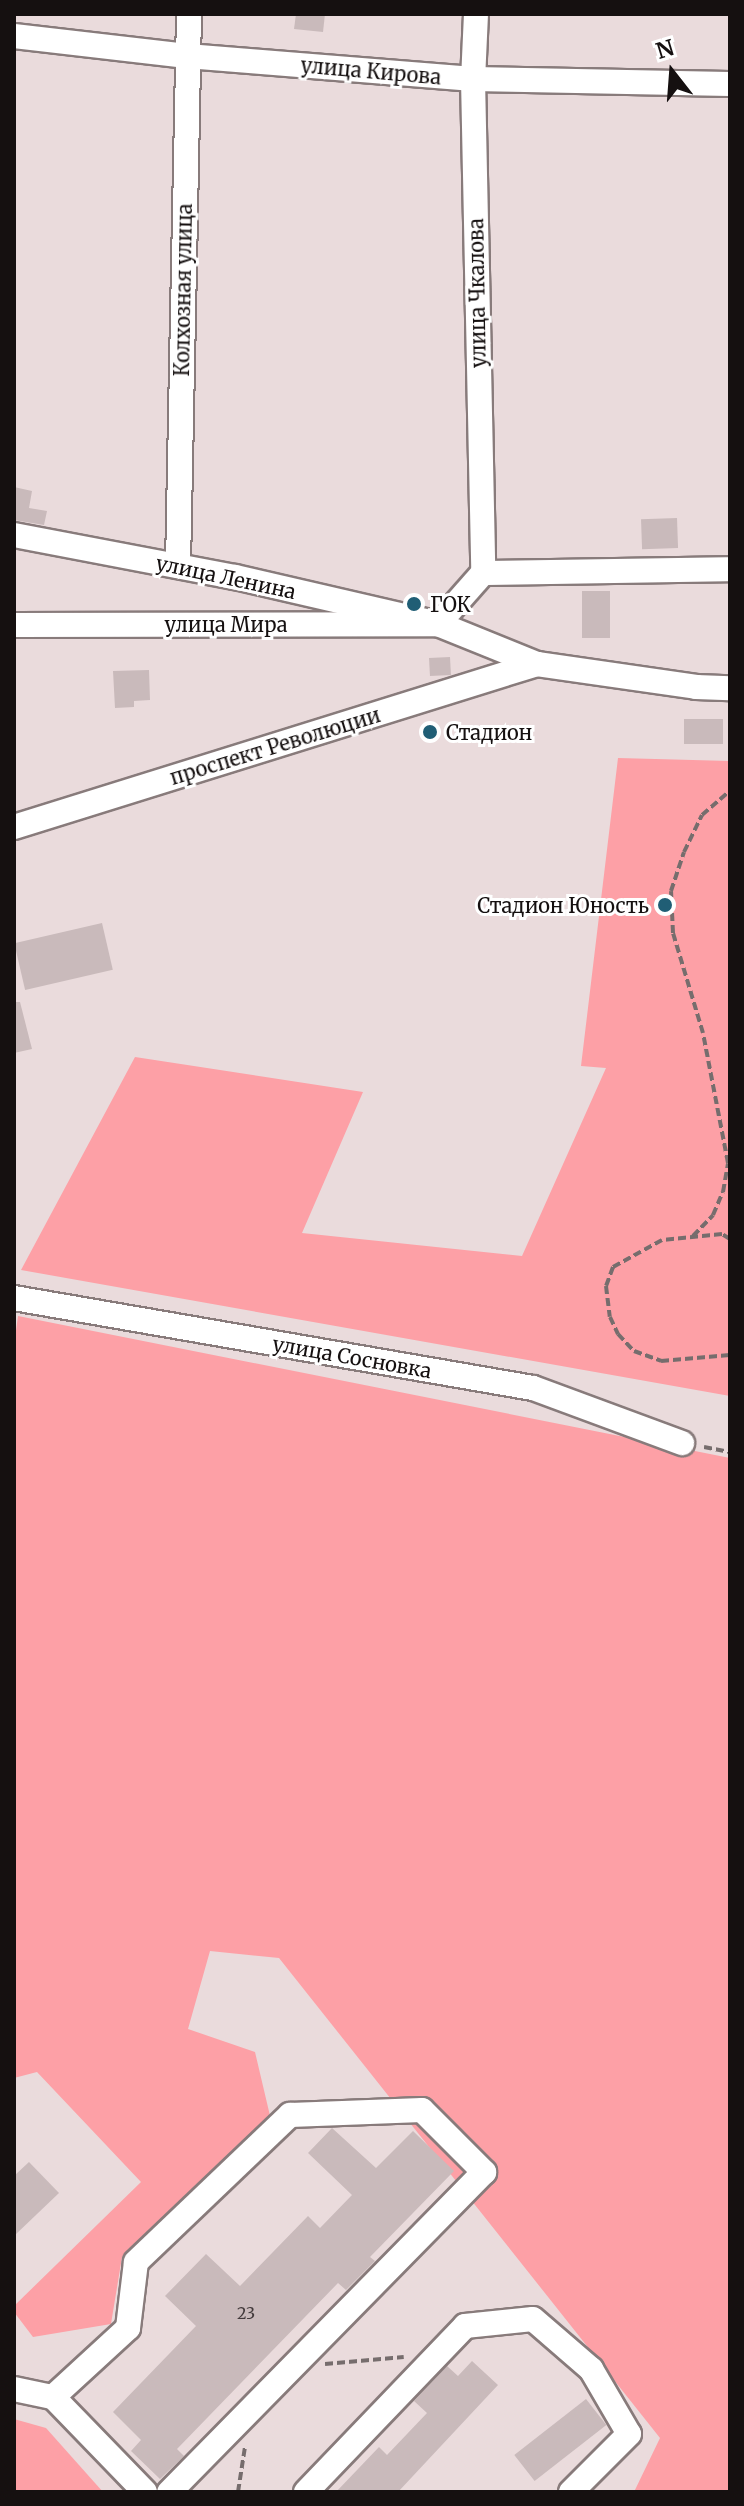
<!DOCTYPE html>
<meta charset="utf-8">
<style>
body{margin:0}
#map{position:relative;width:744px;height:2506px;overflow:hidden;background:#eadbdc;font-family:Merriweather,serif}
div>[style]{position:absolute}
.green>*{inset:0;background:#fda0a6}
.building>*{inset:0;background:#c9babb;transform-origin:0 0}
.path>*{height:4px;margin-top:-2px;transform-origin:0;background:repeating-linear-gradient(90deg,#766d6d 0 8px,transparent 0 12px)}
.roads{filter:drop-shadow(2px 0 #887b7b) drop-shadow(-2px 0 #887b7b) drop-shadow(0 2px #887b7b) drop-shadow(0 -2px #887b7b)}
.minor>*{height:24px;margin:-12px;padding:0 12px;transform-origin:12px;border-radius:12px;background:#fff}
.dots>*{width:22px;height:22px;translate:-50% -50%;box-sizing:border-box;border:4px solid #fff;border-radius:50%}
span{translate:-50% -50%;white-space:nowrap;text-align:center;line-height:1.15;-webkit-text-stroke:6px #fff;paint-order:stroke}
.number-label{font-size:16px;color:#423a3b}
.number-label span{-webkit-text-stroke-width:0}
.street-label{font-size:20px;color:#151010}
.poi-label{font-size:20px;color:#151010}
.left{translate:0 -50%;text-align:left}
.right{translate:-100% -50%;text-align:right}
.frame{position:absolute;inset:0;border:16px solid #151010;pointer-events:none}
.north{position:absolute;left:632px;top:32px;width:80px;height:80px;-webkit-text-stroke:6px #fff;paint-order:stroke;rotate:343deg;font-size:22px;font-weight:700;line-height:32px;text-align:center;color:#151010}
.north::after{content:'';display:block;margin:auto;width:28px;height:36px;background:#151010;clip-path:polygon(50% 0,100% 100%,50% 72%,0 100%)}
</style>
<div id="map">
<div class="green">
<i style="clip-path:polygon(618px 758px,730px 761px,730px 1396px,21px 1270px,135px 1057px,363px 1092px,302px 1233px,522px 1256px,606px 1068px,581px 1066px)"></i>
<i style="clip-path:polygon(18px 1316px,730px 1458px,730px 2492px,634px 2492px,660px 2438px,279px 1958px,210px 1951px,188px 2029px,255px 2052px,271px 2120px,122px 2257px,111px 2324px,33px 2337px,14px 2312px,14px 2306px,141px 2182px,37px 2072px,14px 2078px,14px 1345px)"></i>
<i style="clip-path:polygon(14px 2419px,46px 2428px,103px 2492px,14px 2492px)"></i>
</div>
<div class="building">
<i style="clip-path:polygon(296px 14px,325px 14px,323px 32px,294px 29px)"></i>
<i style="clip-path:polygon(14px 487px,32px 491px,29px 508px,47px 511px,44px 525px,14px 520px)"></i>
<i style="left:677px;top:518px;width:30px;height:36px;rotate:88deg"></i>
<i style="left:582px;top:591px;width:28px;height:47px"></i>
<i style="left:450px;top:657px;width:18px;height:21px;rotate:87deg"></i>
<i style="clip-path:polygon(149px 670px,150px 700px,134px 701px,134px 707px,115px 708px,113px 671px)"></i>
<i style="left:684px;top:719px;width:39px;height:25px"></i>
<i style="left:102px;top:923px;width:48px;height:90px;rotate:77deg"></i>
<i style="clip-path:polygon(14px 1002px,20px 1002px,32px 1049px,14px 1053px)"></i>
<i style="clip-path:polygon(332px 2128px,376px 2168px,413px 2131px,454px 2171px,370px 2257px,375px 2261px,346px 2290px,338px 2283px,177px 2449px,184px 2456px,160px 2479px,131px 2451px,141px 2440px,113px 2412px,196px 2326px,165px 2296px,206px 2254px,240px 2286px,308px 2216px,320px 2228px,352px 2195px,308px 2153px)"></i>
<i style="clip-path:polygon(29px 2162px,59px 2193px,14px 2236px,14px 2176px)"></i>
<i style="clip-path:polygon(472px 2361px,498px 2385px,398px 2492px,336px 2492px,379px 2447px,387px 2455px,427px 2413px,414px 2401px,447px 2366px,458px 2376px)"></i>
<i style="left:586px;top:2399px;width:33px;height:91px;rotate:52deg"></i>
</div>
<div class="path">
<i style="left:693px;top:1236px;width:29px;rotate:-46deg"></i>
<i style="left:713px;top:1215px;width:25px;rotate:-67deg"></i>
<i style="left:723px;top:1192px;width:29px;rotate:-80deg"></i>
<i style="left:728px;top:1163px;width:132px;rotate:-100.9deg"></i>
<i style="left:703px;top:1033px;width:104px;rotate:-106.7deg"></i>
<i style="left:673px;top:933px;width:42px;rotate:-92.7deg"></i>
<i style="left:671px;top:891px;width:41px;rotate:-71.6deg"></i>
<i style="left:684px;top:852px;width:41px;rotate:-64.1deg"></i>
<i style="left:702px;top:815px;width:37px;rotate:-41deg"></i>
<i style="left:730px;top:1239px;width:9px;rotate:-148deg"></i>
<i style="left:722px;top:1234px;width:60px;rotate:174.3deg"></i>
<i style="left:662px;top:1240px;width:56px;rotate:151.1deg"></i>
<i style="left:613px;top:1267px;width:20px;rotate:110deg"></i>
<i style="left:606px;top:1286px;width:31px;rotate:83deg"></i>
<i style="left:610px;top:1317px;width:19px;rotate:65deg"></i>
<i style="left:618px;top:1334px;width:23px;rotate:47deg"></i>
<i style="left:634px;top:1351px;width:29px;rotate:20deg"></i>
<i style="left:661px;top:1361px;width:69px;rotate:-5deg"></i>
<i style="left:704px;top:1447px;width:26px;rotate:11deg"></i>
<i style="left:325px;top:2364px;width:79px;rotate:-5.1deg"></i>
<i style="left:238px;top:2492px;width:46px;rotate:-81.2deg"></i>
</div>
<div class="roads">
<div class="minor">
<i style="left:476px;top:14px;width:65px;rotate:92.6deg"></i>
<i style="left:473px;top:79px;width:494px;rotate:88.8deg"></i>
<i style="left:14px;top:36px;width:174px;rotate:6.6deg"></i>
<i style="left:187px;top:56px;width:287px;rotate:4.6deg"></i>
<i style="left:473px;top:79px;width:257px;rotate:1.1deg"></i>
<i style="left:14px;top:535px;width:225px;rotate:10.8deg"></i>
<i style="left:235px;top:577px;width:208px;rotate:13deg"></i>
<i style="left:438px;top:624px;width:107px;rotate:22deg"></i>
<i style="left:537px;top:664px;width:161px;rotate:8.2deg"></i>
<i style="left:696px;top:687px;width:34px;rotate:2deg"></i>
<i style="left:178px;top:566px;width:552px;rotate:-88.86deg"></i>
<i style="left:14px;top:625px;width:424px;rotate:-0.1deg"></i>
<i style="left:438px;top:624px;width:68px;rotate:-48.6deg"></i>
<i style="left:483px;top:573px;width:247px;rotate:-0.9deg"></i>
<i style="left:14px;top:827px;width:548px;rotate:-17.31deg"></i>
<i style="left:14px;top:1298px;width:527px;rotate:9.84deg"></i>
<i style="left:533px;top:1388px;width:159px;rotate:20.3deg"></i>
<i style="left:14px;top:2389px;width:40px;rotate:12deg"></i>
<i style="left:53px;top:2397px;width:132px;rotate:45.9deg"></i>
<i style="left:53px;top:2397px;width:102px;rotate:-42.6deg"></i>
<i style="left:128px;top:2328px;width:66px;rotate:-83.1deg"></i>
<i style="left:136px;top:2262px;width:213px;rotate:-43.7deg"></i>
<i style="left:290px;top:2115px;width:132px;rotate:-2.2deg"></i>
<i style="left:422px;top:2110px;width:88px;rotate:45deg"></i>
<i style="left:484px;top:2172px;width:449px;rotate:134.5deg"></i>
<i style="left:306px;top:2492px;width:230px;rotate:-46.2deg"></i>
<i style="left:465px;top:2326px;width:68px;rotate:-5.9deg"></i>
<i style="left:533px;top:2319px;width:77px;rotate:40.8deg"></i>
<i style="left:591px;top:2369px;width:75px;rotate:59.7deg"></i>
<i style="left:629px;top:2434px;width:82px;rotate:135deg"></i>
</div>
</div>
<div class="dots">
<i style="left:414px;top:604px;background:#205e75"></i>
<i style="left:430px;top:732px;background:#205e75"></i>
<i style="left:665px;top:905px;background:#205e75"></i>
</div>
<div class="number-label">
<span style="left:246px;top:2313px">23</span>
</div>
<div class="street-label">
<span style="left:371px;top:71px;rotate:5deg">улица Кирова</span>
<span style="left:183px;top:290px;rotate:-89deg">Колхозная улица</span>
<span style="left:477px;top:293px;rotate:-91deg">улица Чкалова</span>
<span style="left:226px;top:577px;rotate:12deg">улица Ленина</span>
<span style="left:226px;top:624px">улица Мира</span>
<span style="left:275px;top:746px;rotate:-17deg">проспект Революции</span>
<span style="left:352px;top:1357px;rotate:10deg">улица Сосновка</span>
</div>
<div class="poi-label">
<span class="left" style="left:430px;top:604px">ГОК</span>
<span class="left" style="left:446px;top:732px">Стадион</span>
<span class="right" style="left:649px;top:905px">Стадион Юность</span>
</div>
<div class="frame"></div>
<div class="north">N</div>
</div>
